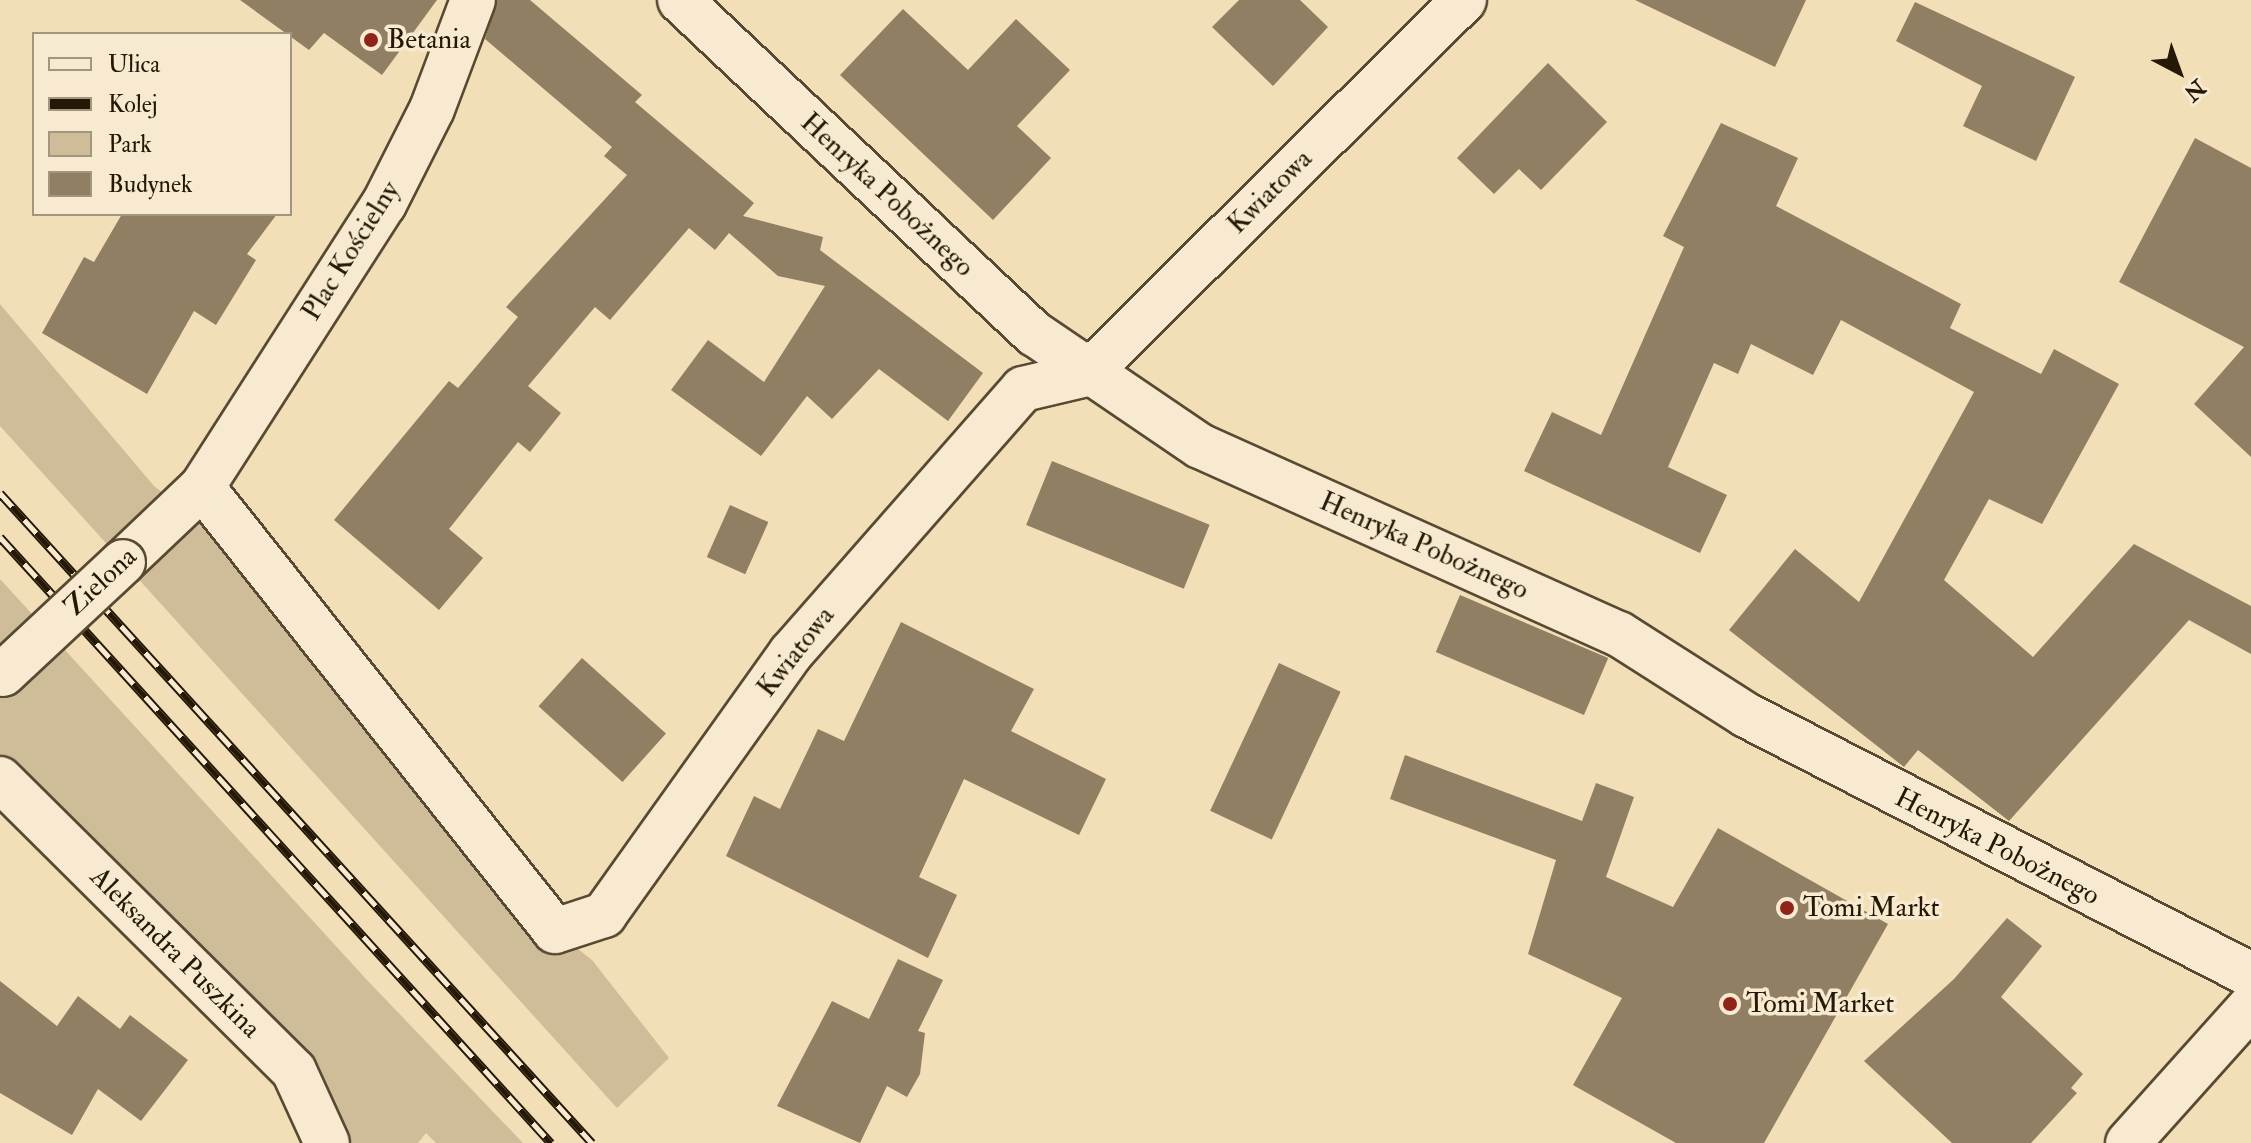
<!DOCTYPE html>
<meta charset="utf-8">
<style>
body{margin:0}
#map{position:relative;width:2251px;height:1143px;overflow:hidden;background:#f2dfb7;font-family:"IM FELL Double Pica",serif}
div>[style]{position:absolute}
.green>*{inset:0;background:#cfbd99}
.building>*{inset:0;background:#907f62;transform-origin:0 0}
.roads{filter:drop-shadow(2px 0 #584a32) drop-shadow(-2px 0 #584a32) drop-shadow(0 2px #584a32) drop-shadow(0 -2px #584a32)}
.minor>*{height:44px;margin:-22px;padding:0 22px;transform-origin:22px;border-radius:22px;background:#f7ead0}
.tertiary>*{height:44px;margin:-22px;padding:0 22px;transform-origin:22px;border-radius:22px;background:#f7ead0}
.rail>*{height:9px;margin-top:-4.5px;transform-origin:0;background:repeating-linear-gradient(90deg,#f7ead0 0 18px,#251806 0 36px);box-sizing:border-box;border-block:2px solid #251806}
.bridges{filter:drop-shadow(2px 0 #584a32) drop-shadow(-2px 0 #584a32) drop-shadow(0 2px #584a32) drop-shadow(0 -2px #584a32)}
.minor-bridge>*{height:44px;margin:-22px;padding:0 22px;transform-origin:22px;border-radius:22px;background:#f7ead0}
.dots>*{width:22px;height:22px;translate:-50% -50%;box-sizing:border-box;border:4px solid #f7ead0;border-radius:50%}
span{translate:-50% -50%;white-space:nowrap;text-align:center;line-height:1.15;-webkit-text-stroke:7px #f7ead0;paint-order:stroke}
.poi-label{font-size:28px;color:#251806}
.left{translate:0 -50%;text-align:left}
.street-label{font-size:28px;color:#251806}
.legend{position:absolute;left:32px;top:32px;width:260px;height:184px;box-sizing:border-box;background:#f7ead0;border:2px solid #a3967f;margin:0;padding:10px 14px;list-style:none;font-size:24px;color:#251806}
.legend li{display:flex;align-items:center;gap:16px;height:40px}
.legend b{width:40px;border:2px solid #a3967f}
.north{position:absolute;left:2139px;top:32px;width:80px;height:80px;-webkit-text-stroke:6px #f7ead0;paint-order:stroke;rotate:139deg;font-size:22px;font-weight:700;line-height:32px;text-align:center;color:#251806}
.north::after{content:'';display:block;margin:auto;width:28px;height:36px;background:#251806;clip-path:polygon(50% 0,100% 100%,50% 72%,0 100%)}
</style>
<div id="map">
<div class="green">
<i style="clip-path:polygon(0 304px,154px 486px,181px 507px,202px 487px,555px 931px,592px 960px,669px 1058px,617px 1108px,0 426px)"></i>
<i style="clip-path:polygon(0 579px,367px 980px,523px 1143px,436px 1143px,426px 1133px,418px 1143px,327px 1143px,315px 1106px,0 779px)"></i>
</div>
<div class="building">
<i style="clip-path:polygon(240px 0,437px 0,382px 75px,324px 33px,309px 50px)"></i>
<i style="clip-path:polygon(497px 0,530px 0,642px 95px,635px 102px,754px 203px,743px 216px,823px 237px,820px 250px,983px 373px,948px 421px,879px 369px,832px 419px,807px 396px,761px 456px,671px 390px,708px 340px,764px 382px,825px 286px,778px 276px,729px 233px,715px 250px,689px 228px,610px 320px,595px 307px,528px 386px,561px 413px,530px 452px,518px 442px,449px 529px,483px 558px,439px 610px,334px 520px,449px 381px,458px 388px,518px 317px,506px 307px,627px 175px,604px 156px,612px 147px,485px 39px)"></i>
<i style="clip-path:polygon(1239px 0,1300px 0,1328px 27px,1273px 86px,1212px 27px)"></i>
<i style="clip-path:polygon(1635px 0,1806px 0,1775px 67px)"></i>
<i style="clip-path:polygon(1915px 2px,2075px 77px,2036px 161px,1963px 126px,1982px 86px,1896px 41px)"></i>
<i style="clip-path:polygon(903px 9px,968px 70px,1016px 19px,1070px 70px,1017px 126px,1051px 158px,993px 220px,840px 75px)"></i>
<i style="clip-path:polygon(1548px 63px,1607px 122px,1541px 190px,1519px 169px,1494px 194px,1457px 158px)"></i>
<i style="clip-path:polygon(1721px 123px,1798px 158px,1776px 206px,1961px 304px,1950px 328px,2041px 374px,2054px 349px,2119px 384px,2042px 524px,1989px 499px,1944px 580px,2033px 657px,2134px 544px,2251px 606px,2251px 654px,2189px 620px,2009px 821px,1918px 750px,1904px 767px,1729px 630px,1795px 549px,1859px 602px,1974px 392px,1841px 320px,1813px 375px,1751px 344px,1738px 374px,1714px 363px,1668px 467px,1727px 495px,1700px 553px,1524px 471px,1552px 412px,1601px 435px,1684px 247px,1663px 236px)"></i>
<i style="clip-path:polygon(2195px 138px,2251px 168px,2251px 457px,2194px 404px,2244px 347px,2119px 282px)"></i>
<i style="clip-path:polygon(122px 214px,277px 214px,247px 254px,256px 260px,216px 325px,194px 311px,147px 394px,42px 333px,84px 257px,94px 262px)"></i>
<i style="left:1052px;top:461px;width:170px;height:69px;rotate:22deg"></i>
<i style="left:730px;top:505px;width:42px;height:57px;rotate:24deg"></i>
<i style="left:1460px;top:595px;width:161px;height:62px;rotate:23deg"></i>
<i style="clip-path:polygon(901px 622px,1034px 689px,1011px 731px,1106px 779px,1079px 835px,964px 779px,919px 877px,957px 895px,928px 958px,726px 856px,754px 796px,780px 809px,818px 729px,844px 741px)"></i>
<i style="left:582px;top:658px;width:113px;height:65px;rotate:42deg"></i>
<i style="left:1279px;top:663px;width:68px;height:163px;rotate:25deg"></i>
<i style="clip-path:polygon(1405px 755px,1582px 821px,1596px 783px,1634px 797px,1606px 877px,1673px 907px,1718px 828px,1888px 924px,1764px 1143px,1676px 1143px,1573px 1085px,1622px 998px,1528px 954px,1556px 860px,1390px 799px)"></i>
<i style="clip-path:polygon(2007px 918px,2042px 946px,2001px 997px,2083px 1074px,2071px 1088px,2077px 1093px,2031px 1143px,1952px 1143px,1864px 1061px,1954px 979px)"></i>
<i style="clip-path:polygon(898px 959px,943px 980px,918px 1031px,925px 1033px,920px 1074px,907px 1097px,887px 1086px,860px 1143px,777px 1106px,832px 1001px,869px 1019px)"></i>
<i style="clip-path:polygon(0 981px,57px 1026px,78px 996px,120px 1029px,130px 1015px,188px 1060px,141px 1121px,98px 1089px,72px 1135px,0 1093px)"></i>
</div>
<div class="roads">
<div class="minor">
<i style="left:680px;top:0;width:487px;rotate:43.3deg"></i>
<i style="left:1035px;top:334px;width:199px;rotate:34.2deg"></i>
<i style="left:1200px;top:446px;width:459px;rotate:24.2deg"></i>
<i style="left:1619px;top:634px;width:151px;rotate:32.5deg"></i>
<i style="left:1746px;top:715px;width:568px;rotate:27.24deg"></i>
<i style="left:202px;top:487px;width:567px;rotate:51.51deg"></i>
<i style="left:555px;top:931px;width:52px;rotate:-18.1deg"></i>
<i style="left:604px;top:915px;width:322px;rotate:-54.5deg"></i>
<i style="left:791px;top:653px;width:351px;rotate:-48.7deg"></i>
<i style="left:1023px;top:389px;width:66px;rotate:-13.2deg"></i>
<i style="left:1087px;top:374px;width:531px;rotate:-44.77deg"></i>
<i style="left:123px;top:562px;width:109px;rotate:-43.5deg"></i>
<i style="left:202px;top:487px;width:336px;rotate:-57.3deg"></i>
<i style="left:384px;top:204px;width:106px;rotate:-63.2deg"></i>
<i style="left:432px;top:109px;width:116px;rotate:-69.4deg"></i>
<i style="left:0;top:779px;width:414px;rotate:44.8deg"></i>
<i style="left:294px;top:1071px;width:79px;rotate:65.4deg"></i>
</div>
<div class="tertiary">
<i style="left:2128px;top:1143px;width:184px;rotate:-48.1deg"></i>
</div>
</div>
<div class="rail">
<i style="left:0;top:493px;width:879px;rotate:47.67deg"></i>
<i style="left:0;top:537px;width:819px;rotate:47.72deg"></i>
</div>
<div class="bridges">
<div class="minor-bridge">
<i style="left:3px;top:674px;width:164px;rotate:-43deg"></i>
</div>
</div>
<div class="dots">
<i style="left:371px;top:40px;background:#8f2418"></i>
<i style="left:1787px;top:908px;background:#8f2418"></i>
<i style="left:1730px;top:1004px;background:#8f2418"></i>
</div>
<div class="poi-label">
<span class="left" style="left:387px;top:40px">Betania</span>
<span class="left" style="left:1803px;top:908px">Tomi Markt</span>
<span class="left" style="left:1746px;top:1004px">Tomi Market</span>
</div>
<div class="street-label">
<span style="left:1270px;top:192px;rotate:-45deg">Kwiatowa</span>
<span style="left:887px;top:195px;rotate:43deg">Henryka Pobożnego</span>
<span style="left:351px;top:251px;rotate:-58deg">Plac Kościelny</span>
<span style="left:1424px;top:546px;rotate:24deg">Henryka Pobożnego</span>
<span style="left:101px;top:582px;rotate:-43deg">Zielona</span>
<span style="left:796px;top:652px;rotate:-52deg">Kwiatowa</span>
<span style="left:1997px;top:847px;rotate:27deg">Henryka Pobożnego</span>
<span style="left:175px;top:953px;rotate:45deg">Aleksandra Puszkina</span>
</div>
<ul class="legend">
<li><b style="height:10px;background:#f7ead0"></b>Ulica</li>
<li><b style="height:10px;background:#251806"></b>Kolej</li>
<li><b style="height:22px;background:#cfbd99"></b>Park</li>
<li><b style="height:22px;background:#907f62"></b>Budynek</li>
</ul>
<div class="north">N</div>
</div>
